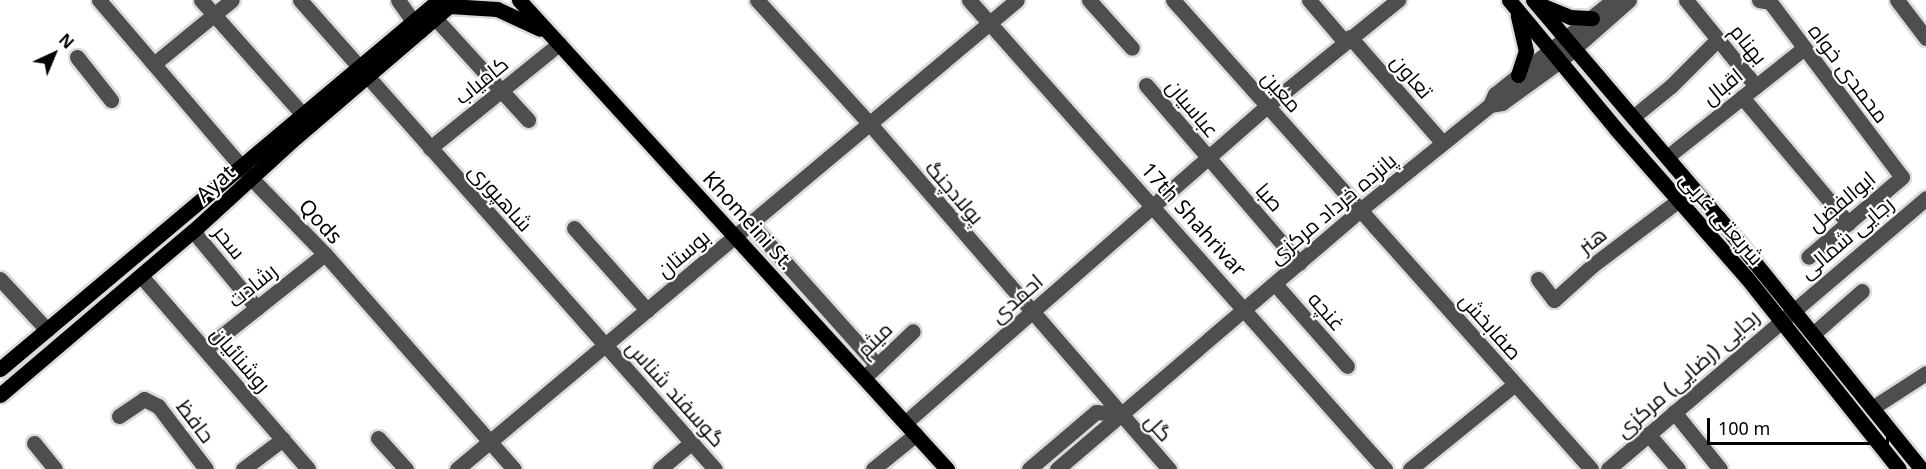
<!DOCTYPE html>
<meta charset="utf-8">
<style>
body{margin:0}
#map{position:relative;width:1926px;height:469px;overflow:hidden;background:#fff;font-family:"Noto Sans",Cairo,sans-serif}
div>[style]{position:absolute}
.roads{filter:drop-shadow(2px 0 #dbdbdb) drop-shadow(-2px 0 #dbdbdb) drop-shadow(0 2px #dbdbdb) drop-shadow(0 -2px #dbdbdb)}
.minor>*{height:15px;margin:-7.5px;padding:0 7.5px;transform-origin:7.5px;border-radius:7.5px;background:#4e4e4e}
.major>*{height:15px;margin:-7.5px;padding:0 7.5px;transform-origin:7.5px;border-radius:7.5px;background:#000}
span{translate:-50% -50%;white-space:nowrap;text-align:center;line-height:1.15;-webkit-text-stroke:4.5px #fff;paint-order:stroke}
.street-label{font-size:21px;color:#000}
.north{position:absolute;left:24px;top:24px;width:60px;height:60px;-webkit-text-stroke:4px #fff;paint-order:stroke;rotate:44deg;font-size:16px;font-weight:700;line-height:24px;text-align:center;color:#000}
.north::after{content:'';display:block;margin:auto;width:21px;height:27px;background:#000;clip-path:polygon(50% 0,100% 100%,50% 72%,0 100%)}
.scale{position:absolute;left:1707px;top:418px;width:182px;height:27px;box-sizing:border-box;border:3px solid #000;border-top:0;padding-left:8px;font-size:18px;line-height:21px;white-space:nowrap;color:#000;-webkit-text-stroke:4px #fff;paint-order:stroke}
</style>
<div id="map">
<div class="roads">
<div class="minor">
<i style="left:99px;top:0;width:234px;rotate:49.5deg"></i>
<i style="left:251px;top:178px;width:106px;rotate:45.8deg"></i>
<i style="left:325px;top:254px;width:286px;rotate:48.7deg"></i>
<i style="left:201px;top:0;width:166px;rotate:48.4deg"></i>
<i style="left:300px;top:0;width:626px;rotate:48.5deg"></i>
<i style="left:398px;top:0;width:38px;rotate:55deg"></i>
<i style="left:757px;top:0;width:168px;rotate:47.7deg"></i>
<i style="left:870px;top:124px;width:457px;rotate:49.1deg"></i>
<i style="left:969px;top:0;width:627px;rotate:48.43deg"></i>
<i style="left:1089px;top:0;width:64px;rotate:48.1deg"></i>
<i style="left:1173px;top:0;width:628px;rotate:48.29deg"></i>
<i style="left:1309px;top:0;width:54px;rotate:49.5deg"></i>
<i style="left:1686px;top:0;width:111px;rotate:50.9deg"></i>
<i style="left:1759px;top:0;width:11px;rotate:10deg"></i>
<i style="left:1770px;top:2px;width:219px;rotate:53deg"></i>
<i style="left:1902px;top:177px;width:123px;rotate:139.6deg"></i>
<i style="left:1897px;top:0;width:48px;rotate:52.7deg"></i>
<i style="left:435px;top:18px;width:138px;rotate:47.6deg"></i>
<i style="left:1350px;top:37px;width:140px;rotate:48.8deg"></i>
<i style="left:77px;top:57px;width:55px;rotate:51.7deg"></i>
<i style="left:155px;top:63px;width:99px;rotate:-39.3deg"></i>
<i style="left:1146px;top:85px;width:235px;rotate:49.3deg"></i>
<i style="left:1742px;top:97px;width:165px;rotate:49.9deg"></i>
<i style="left:1490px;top:105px;width:12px;rotate:-9deg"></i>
<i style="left:1502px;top:103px;width:72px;rotate:-35.9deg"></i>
<i style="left:1560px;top:61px;width:92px;rotate:-41.5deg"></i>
<i style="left:1633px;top:117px;width:49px;rotate:-39.2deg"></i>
<i style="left:1671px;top:86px;width:66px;rotate:-45deg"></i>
<i style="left:430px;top:148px;width:166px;rotate:-38.9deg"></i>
<i style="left:1667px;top:157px;width:175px;rotate:-38.5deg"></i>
<i style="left:750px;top:223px;width:191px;rotate:48.2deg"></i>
<i style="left:574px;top:228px;width:110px;rotate:48.3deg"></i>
<i style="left:193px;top:231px;width:100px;rotate:50.3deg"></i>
<i style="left:141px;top:276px;width:255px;rotate:49.1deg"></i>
<i style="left:0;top:279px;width:69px;rotate:47.3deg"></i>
<i style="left:1538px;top:279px;width:26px;rotate:53deg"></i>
<i style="left:1554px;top:300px;width:52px;rotate:-41.9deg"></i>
<i style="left:1593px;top:265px;width:108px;rotate:-37.1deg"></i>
<i style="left:1275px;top:284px;width:109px;rotate:48.7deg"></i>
<i style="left:1813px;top:334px;width:65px;rotate:-41.3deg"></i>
<i style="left:205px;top:349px;width:153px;rotate:-38.4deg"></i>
<i style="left:870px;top:372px;width:59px;rotate:-43.6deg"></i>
<i style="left:1872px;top:408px;width:64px;rotate:-32.9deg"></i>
<i style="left:1674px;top:412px;width:73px;rotate:51.1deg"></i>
<i style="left:119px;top:416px;width:30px;rotate:-34deg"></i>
<i style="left:144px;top:399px;width:16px;rotate:27deg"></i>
<i style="left:158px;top:406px;width:79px;rotate:52.7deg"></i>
<i style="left:906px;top:422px;width:480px;rotate:-41.2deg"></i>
<i style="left:1267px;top:106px;width:169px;rotate:-39deg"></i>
<i style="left:1648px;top:434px;width:46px;rotate:49.4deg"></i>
<i style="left:378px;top:438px;width:42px;rotate:47.9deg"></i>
<i style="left:34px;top:443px;width:33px;rotate:51deg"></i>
<i style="left:243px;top:469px;width:50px;rotate:-36.9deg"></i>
<i style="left:457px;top:469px;width:730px;rotate:-39.95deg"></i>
<i style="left:660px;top:469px;width:42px;rotate:-40.2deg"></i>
<i style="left:873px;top:469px;width:55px;rotate:-39.1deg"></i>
<i style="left:1029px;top:469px;width:88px;rotate:-40.4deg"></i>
<i style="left:1096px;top:412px;width:23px;rotate:5deg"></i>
<i style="left:1057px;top:469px;width:399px;rotate:-40.5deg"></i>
<i style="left:1360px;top:210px;width:167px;rotate:-38.9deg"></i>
<i style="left:1490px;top:105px;width:12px;rotate:-66deg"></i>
<i style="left:1495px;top:94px;width:151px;rotate:-38.5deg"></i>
<i style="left:1410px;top:469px;width:135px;rotate:-39deg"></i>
<i style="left:1608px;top:469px;width:418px;rotate:-40.4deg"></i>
</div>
<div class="major">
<i style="left:519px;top:0;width:635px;rotate:47.62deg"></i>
<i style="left:1509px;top:0;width:168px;rotate:50.3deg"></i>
<i style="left:1616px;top:129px;width:198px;rotate:48.7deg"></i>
<i style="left:1747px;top:278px;width:244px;rotate:51.5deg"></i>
<i style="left:1533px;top:0;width:285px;rotate:49.6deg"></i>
<i style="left:1718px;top:217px;width:324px;rotate:51.1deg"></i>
<i style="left:449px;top:6px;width:48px;rotate:3.6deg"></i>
<i style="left:497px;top:9px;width:47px;rotate:24.9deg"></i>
<i style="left:1543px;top:6px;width:29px;rotate:22deg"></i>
<i style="left:1570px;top:17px;width:22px;rotate:3deg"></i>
<i style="left:1518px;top:75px;width:25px;rotate:-72deg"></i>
<i style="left:1526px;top:51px;width:37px;rotate:-103deg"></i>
<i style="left:0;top:369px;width:573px;rotate:-40.05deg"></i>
<i style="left:0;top:395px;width:253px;rotate:-40.4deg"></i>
<i style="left:193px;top:231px;width:139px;rotate:-42.4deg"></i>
<i style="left:296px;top:137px;width:211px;rotate:-40.6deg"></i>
</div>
</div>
<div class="street-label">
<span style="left:1749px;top:44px;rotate:51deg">بهنام</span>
<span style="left:1849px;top:73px;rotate:53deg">محمدی خواه</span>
<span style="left:1412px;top:76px;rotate:49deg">تعاون</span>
<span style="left:481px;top:80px;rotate:-39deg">کامیاب</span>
<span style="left:1722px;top:86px;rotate:-39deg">اقبال</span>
<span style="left:1282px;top:91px;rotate:48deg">معین</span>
<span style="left:1193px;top:108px;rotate:50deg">عباسیان</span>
<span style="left:215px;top:183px;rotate:-42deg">Ayat</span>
<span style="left:955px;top:192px;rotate:49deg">پولادچنگ</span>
<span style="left:501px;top:197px;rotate:48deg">شاهپوری</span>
<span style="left:1270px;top:197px;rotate:49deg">صبا</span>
<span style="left:1841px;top:201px;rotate:-40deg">ابوالفضل</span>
<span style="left:1332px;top:208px;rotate:-40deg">پانزده خرداد مرکزی</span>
<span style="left:1722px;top:218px;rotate:49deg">شریعتی غربی</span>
<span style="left:1194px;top:219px;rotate:48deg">17th Shahrivar</span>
<span style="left:749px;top:220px;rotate:48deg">Khomeini St.</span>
<span style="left:321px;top:221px;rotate:47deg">Qods</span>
<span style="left:1846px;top:237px;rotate:-40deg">رجایی شمالی</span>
<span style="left:1592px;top:240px;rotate:-38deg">هنر</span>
<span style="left:230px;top:242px;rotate:51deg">سحر</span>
<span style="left:683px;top:253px;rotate:-40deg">بوستان</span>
<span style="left:252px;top:285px;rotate:-39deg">رشادت</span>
<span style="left:1016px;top:298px;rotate:-41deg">احمدی</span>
<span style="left:1327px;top:311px;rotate:49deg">غنچه</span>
<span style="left:1491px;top:326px;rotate:48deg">صفابخش</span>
<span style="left:874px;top:339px;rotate:-44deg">میثم</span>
<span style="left:241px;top:359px;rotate:49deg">روشنائیان</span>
<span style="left:1687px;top:373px;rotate:-41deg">رجایی (رضایی) مرکزی</span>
<span style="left:676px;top:393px;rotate:48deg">گوسفند شناس</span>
<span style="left:196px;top:421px;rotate:53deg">حافظ</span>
<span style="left:1159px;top:427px;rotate:48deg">گل</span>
</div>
<div class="north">N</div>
<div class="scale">100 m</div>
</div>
